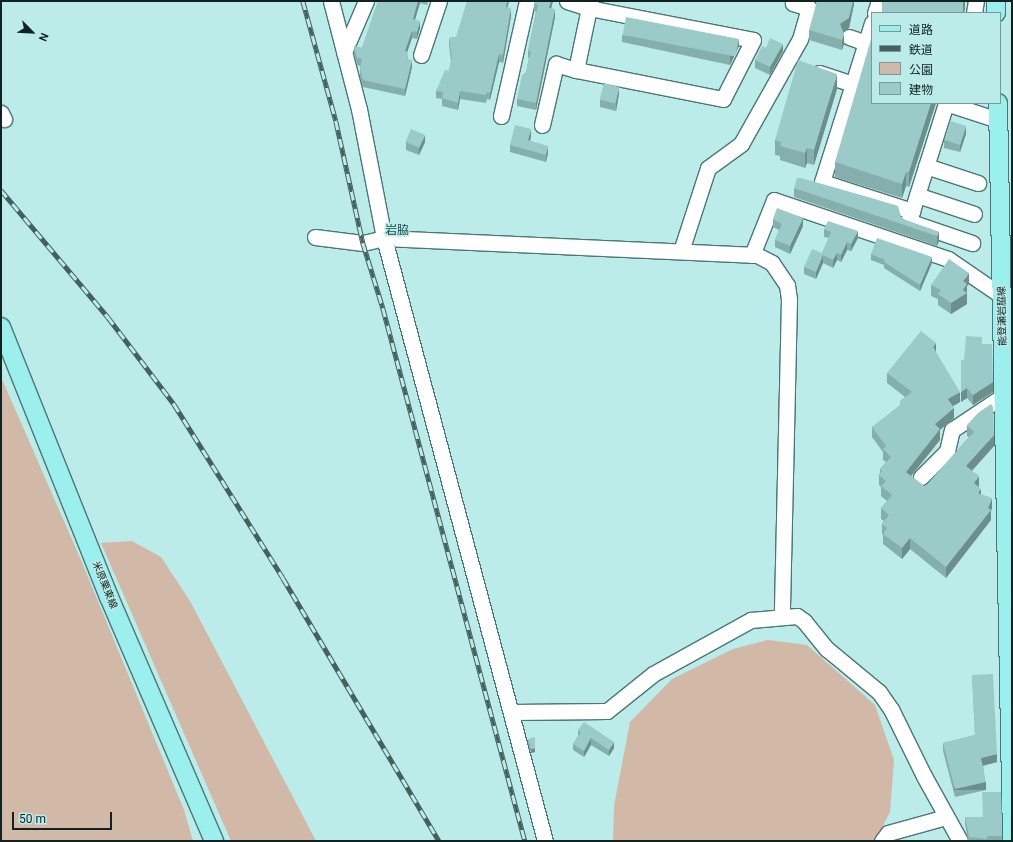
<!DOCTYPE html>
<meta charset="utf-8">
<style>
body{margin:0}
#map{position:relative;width:1013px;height:842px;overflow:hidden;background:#bbece9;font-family:Roboto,"Noto Sans JP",sans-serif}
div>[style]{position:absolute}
.green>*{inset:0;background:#d1b8a7}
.roads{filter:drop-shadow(1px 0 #4a7775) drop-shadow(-1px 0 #4a7775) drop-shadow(0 1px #4a7775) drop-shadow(0 -1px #4a7775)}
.minor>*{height:15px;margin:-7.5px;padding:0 7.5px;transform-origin:7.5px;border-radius:7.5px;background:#fff}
.major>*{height:18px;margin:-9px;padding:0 9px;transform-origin:9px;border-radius:9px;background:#9befec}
.rail>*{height:4.5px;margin-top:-2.25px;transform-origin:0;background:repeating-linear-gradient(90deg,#bbece9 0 9px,#44605f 0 18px);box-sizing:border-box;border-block:1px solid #44605f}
.wall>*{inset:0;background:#85afac}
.shaded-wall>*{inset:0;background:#6c8e8c;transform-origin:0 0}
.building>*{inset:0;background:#9bcbc8;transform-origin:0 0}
span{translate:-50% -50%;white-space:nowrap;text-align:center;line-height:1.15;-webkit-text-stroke:3px #bbece9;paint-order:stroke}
.street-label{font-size:10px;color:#102222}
.quarter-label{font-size:12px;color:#22504e}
.frame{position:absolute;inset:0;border:2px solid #102222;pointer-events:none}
.legend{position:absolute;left:871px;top:12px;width:130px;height:92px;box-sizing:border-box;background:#bbece9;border:1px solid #779b99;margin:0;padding:5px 7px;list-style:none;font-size:12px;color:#102222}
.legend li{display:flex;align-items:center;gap:8px;height:20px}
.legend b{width:20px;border:1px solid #779b99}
.north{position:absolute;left:12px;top:12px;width:40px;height:40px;-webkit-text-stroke:3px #bbece9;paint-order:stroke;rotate:114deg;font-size:11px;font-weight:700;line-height:16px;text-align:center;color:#102222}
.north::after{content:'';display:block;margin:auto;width:14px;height:18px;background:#102222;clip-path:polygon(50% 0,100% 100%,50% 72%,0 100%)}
.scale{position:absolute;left:12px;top:812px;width:100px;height:18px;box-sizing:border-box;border:2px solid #102222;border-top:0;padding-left:5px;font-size:12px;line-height:14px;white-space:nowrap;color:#102222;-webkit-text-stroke:3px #bbece9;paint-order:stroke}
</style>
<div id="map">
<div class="green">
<i style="clip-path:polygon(1px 377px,81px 560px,184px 810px,193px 841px,1px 841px)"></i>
<i style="clip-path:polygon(132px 541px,161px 557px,190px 601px,316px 841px,231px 841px,101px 543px)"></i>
<i style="clip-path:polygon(768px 640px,807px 645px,875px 705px,894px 760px,890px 812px,875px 841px,613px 841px,614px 806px,630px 722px,672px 679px,733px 649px)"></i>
</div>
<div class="roads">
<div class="minor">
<i style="left:331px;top:1px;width:112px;rotate:75.5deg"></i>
<i style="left:359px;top:109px;width:131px;rotate:79deg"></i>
<i style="left:384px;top:238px;width:624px;rotate:75.05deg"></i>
<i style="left:567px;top:1px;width:23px;rotate:18deg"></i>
<i style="left:589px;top:8px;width:167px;rotate:11deg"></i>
<i style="left:753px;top:40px;width:66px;rotate:117deg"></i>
<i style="left:723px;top:99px;width:150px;rotate:-168.8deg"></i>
<i style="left:576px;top:70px;width:63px;rotate:-78.2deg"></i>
<i style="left:589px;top:8px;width:7px;rotate:-74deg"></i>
<i style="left:875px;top:13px;width:13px;rotate:-72deg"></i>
<i style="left:974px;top:13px;width:12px;rotate:-81deg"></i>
<i style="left:849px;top:37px;width:18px;rotate:19deg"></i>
<i style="left:344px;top:52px;width:56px;rotate:-66.7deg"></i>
<i style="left:421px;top:55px;width:57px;rotate:-71.6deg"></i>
<i style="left:819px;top:73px;width:36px;rotate:18deg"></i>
<i style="left:853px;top:84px;width:103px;rotate:107.6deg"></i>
<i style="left:822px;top:182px;width:95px;rotate:17.9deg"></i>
<i style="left:912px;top:211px;width:113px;rotate:-72.5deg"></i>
<i style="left:853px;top:84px;width:64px;rotate:-72.7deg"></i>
<i style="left:946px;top:103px;width:55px;rotate:18.1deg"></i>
<i style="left:1px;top:113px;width:7px;rotate:63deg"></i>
<i style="left:501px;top:116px;width:118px;rotate:-77.3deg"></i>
<i style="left:542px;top:125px;width:63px;rotate:-77.1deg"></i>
<i style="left:556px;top:64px;width:21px;rotate:17deg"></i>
<i style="left:926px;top:166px;width:55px;rotate:18.1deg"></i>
<i style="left:917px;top:195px;width:60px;rotate:18.4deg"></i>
<i style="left:912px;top:211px;width:11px;rotate:112deg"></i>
<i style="left:908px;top:221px;width:68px;rotate:19deg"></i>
<i style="left:315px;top:237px;width:48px;rotate:7.1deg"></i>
<i style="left:363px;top:243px;width:22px;rotate:-13deg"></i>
<i style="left:384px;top:238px;width:373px;rotate:2.6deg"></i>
<i style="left:757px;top:255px;width:17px;rotate:28deg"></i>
<i style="left:772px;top:263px;width:27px;rotate:56deg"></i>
<i style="left:787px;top:285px;width:14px;rotate:82deg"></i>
<i style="left:789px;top:299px;width:318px;rotate:91.3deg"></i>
<i style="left:681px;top:251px;width:87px;rotate:-72deg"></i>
<i style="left:708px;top:168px;width:41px;rotate:-36deg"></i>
<i style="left:741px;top:144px;width:120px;rotate:-60.7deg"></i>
<i style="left:800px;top:39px;width:32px;rotate:-74deg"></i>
<i style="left:809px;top:8px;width:17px;rotate:-163deg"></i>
<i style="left:793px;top:3px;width:2px;rotate:-63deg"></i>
<i style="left:752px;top:255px;width:59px;rotate:-68.2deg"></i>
<i style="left:774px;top:200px;width:184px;rotate:18.7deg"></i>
<i style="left:948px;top:259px;width:65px;rotate:34.4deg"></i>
<i style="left:1002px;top:296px;width:10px"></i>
<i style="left:921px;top:477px;width:37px;rotate:-45deg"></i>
<i style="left:947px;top:451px;width:22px;rotate:-77deg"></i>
<i style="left:952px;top:430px;width:63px;rotate:-33.9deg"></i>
<i style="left:512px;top:712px;width:95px;rotate:-0.6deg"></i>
<i style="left:607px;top:711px;width:59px;rotate:-38.8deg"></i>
<i style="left:653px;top:674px;width:112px;rotate:-28.9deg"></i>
<i style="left:751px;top:620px;width:46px;rotate:-5deg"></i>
<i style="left:797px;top:616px;width:9px;rotate:36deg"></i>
<i style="left:804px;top:621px;width:36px;rotate:51deg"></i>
<i style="left:827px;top:649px;width:67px;rotate:39.6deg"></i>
<i style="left:879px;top:692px;width:21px;rotate:55deg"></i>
<i style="left:891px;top:709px;width:75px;rotate:63.8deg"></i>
<i style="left:924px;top:776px;width:74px;rotate:61deg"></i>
<i style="left:882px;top:841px;width:10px;rotate:-53deg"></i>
<i style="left:888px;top:833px;width:60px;rotate:-15.4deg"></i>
</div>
<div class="major">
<i style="left:996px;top:1px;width:12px;rotate:90deg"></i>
<i style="left:998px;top:103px;width:738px;rotate:88.91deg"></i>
<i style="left:1px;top:327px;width:291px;rotate:68.2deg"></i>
<i style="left:109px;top:597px;width:266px;rotate:66.7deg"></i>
</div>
</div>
<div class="rail">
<i style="left:303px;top:1px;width:124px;rotate:74.6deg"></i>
<i style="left:336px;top:121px;width:125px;rotate:77.5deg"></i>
<i style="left:363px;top:243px;width:68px;rotate:72.9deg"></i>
<i style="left:383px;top:308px;width:552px;rotate:75.08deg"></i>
<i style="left:1px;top:190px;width:166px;rotate:49.9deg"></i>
<i style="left:108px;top:317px;width:109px;rotate:52.8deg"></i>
<i style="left:174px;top:404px;width:205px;rotate:57.9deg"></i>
<i style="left:283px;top:578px;width:306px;rotate:59.3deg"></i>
</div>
<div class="wall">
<i style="clip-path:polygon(378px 1px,428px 1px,427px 5px,420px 3px,415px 19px,420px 28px,417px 39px,412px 38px,407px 52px,408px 59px,412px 67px,405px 96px,363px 87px,360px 77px,360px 66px,357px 65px,354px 54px,354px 46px,362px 48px)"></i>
<i style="clip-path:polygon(509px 1px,507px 8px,511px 16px,503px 63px,499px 62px,490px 100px,487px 99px,486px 103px,460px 99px,458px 110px,442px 106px,442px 99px,436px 98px,436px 91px,449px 71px,451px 61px,449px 45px,449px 38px,456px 37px)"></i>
<i style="clip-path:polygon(534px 1px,553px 1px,551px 9px,555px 17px,536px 110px,517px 106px,517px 99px,526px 72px,529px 58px,528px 58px,528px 51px,536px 12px,534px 11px)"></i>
<i style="clip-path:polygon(854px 1px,854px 4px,849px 28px,843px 32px,844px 44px,842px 50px,809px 40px,809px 30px)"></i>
<i style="clip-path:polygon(622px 35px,739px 46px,730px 65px,622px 42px)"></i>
<i style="clip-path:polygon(766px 48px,783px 51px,770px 75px,755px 68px,755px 60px)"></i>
<i style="clip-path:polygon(837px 89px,814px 165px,807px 163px,805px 168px,780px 160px,780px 156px,775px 155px,775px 140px)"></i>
<i style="clip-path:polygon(619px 94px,616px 111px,600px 107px,600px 100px)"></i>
<i style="clip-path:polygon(872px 103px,936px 103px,909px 187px,906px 186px,902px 198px,835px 177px,835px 162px)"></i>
<i style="clip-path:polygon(966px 134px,960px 152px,944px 148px,944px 140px)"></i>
<i style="clip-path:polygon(531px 137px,530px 140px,548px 153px,546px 162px,510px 152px,510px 145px)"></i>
<i style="clip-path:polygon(406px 142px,425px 142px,419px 155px,406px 150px)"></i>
<i style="clip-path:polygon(794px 188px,901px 217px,905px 220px,939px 232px,939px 241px,937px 246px,794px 197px)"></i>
<i style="clip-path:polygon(773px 219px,803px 226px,790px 254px,775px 247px,775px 240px,779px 230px,773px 227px)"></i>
<i style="clip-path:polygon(824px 229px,858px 238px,851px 251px,847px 250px,841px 262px,837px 260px,833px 268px,823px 263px,816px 279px,804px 274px,804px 267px,822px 253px,829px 238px,824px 237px)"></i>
<i style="clip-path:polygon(871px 254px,932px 263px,920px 291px,884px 268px,884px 265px,871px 260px)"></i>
<i style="clip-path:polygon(969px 284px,967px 286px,967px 304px,951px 314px,938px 305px,938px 299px,931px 296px,931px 285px)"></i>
<i style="clip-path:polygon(982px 344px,993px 392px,973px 405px,967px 398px,961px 402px,964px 360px)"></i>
<i style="clip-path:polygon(936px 352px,960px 402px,953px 406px,954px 418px,940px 430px,940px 440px,911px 476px,925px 487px,969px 437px,967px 436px,967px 425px,994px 446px,972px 471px,979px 487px,981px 494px,992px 508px,991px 511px,991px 520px,946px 578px,910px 549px,902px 559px,883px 544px,883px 535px,882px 534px,882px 524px,884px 521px,881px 519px,881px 508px,887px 501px,881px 496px,881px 487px,879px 485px,879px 475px,880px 473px,880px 469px,886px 462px,883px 460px,883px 452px,872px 437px,872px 427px,900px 406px,900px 401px,905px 397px,887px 383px,887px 373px)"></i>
<i style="clip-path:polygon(972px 675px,997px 762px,983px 766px,986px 790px,955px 797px,943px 751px,943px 743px,975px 735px)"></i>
<i style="clip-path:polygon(578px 730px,614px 748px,609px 756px,591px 745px,584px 757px,573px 750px,573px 744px,578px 736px)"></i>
<i style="clip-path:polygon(528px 739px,535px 752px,531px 753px,528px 743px)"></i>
<i style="clip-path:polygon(1001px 792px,1002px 841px,968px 841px,965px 824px,965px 817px,983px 817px)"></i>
</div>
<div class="shaded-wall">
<i style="clip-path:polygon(418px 1px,420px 1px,420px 3px,413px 26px,413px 19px)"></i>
<i style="clip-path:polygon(507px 1px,509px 1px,506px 14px,506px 7px)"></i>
<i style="clip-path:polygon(551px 1px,553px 1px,549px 16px,549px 8px)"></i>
<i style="clip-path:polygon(853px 1px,854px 1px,854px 4px,849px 28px,840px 34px,840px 24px)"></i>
<i style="clip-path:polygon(962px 1px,965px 1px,965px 9px,964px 13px,959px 13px)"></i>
<i style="clip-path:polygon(511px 8px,511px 16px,503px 63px,503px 55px)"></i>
<i style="clip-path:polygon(555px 9px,555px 17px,536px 110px,536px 103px)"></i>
<i style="clip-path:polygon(420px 21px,420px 28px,417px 39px,417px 32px)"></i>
<i style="clip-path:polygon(412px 31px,412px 38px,405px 58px,405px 51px)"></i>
<i style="clip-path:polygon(844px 34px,844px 44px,842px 50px,842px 40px)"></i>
<i style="clip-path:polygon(739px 39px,739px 46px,730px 65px,730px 57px)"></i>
<i style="clip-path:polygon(783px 44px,783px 51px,770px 75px,770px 67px)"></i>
<i style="clip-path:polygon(499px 54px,499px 62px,490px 100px,490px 93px)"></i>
<i style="clip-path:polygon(412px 60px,412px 67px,405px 96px,405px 89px)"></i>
<i style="clip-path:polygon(837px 74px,837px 89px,814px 165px,814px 150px)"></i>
<i style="clip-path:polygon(619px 87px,619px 94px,616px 111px,616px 103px)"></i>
<i style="clip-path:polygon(460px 91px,460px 99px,458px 110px,458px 103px)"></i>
<i style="clip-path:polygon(931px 103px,936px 103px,909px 187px,909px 172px)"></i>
<i style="clip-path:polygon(966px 126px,966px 134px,960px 152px,960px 145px)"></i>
<i style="clip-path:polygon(531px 129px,531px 137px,528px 147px,528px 140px)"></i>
<i style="clip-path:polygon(425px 135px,425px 142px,419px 155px,419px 148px)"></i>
<i style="clip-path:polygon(548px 146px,548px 153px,546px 162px,546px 155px)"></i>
<i style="clip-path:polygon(807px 148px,807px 163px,805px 168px,805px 153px)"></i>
<i style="clip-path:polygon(906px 172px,906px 186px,902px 198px,902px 184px)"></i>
<i style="clip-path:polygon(803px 218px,803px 226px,790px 254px,790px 246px)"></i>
<i style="clip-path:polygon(858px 231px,858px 238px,851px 251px,851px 244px)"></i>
<i style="clip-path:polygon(939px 232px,939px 241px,937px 246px,937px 236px)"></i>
<i style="clip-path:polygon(847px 242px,847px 250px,841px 262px,841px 255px)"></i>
<i style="clip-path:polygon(837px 253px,837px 260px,833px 268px,833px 260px)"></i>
<i style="clip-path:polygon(823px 255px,823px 263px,816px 279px,816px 272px)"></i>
<i style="clip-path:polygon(932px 257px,932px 263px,920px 291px,920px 285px)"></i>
<i style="clip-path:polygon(969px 273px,969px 284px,967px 286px,967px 304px,951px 314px,951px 303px,963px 281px)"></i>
<i style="clip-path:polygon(936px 343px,936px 353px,933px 347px)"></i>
<i style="clip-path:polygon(993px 382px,993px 392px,973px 405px,973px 395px)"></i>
<i style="clip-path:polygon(967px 388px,967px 398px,961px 402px,961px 392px)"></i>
<i style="clip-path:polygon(960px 392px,960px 402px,948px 409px,948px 399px)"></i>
<i style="clip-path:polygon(954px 408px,954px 418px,940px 430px,940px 440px,906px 482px,906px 472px,935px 424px)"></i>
<i style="clip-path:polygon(994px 435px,994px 446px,966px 477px,966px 466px)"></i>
<i style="clip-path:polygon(979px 476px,979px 487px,974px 483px)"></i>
<i style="clip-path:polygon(981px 489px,981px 499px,978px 493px)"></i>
<i style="clip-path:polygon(992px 498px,992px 508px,991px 511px,991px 520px,946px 578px,946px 567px,988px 508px)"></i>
<i style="clip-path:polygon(910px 538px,910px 549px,902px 559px,902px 548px)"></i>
<i style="clip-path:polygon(591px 738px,591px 745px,584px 757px,584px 751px)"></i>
<i style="clip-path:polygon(614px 742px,614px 748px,609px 756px,609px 750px)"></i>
<i style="clip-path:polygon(535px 748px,535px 752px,531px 753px,531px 749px)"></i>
<i style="clip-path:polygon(997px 754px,997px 762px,981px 766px,981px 758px)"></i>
<i style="left:986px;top:782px;width:8px;height:32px;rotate:90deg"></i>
</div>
<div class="building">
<i style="clip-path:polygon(378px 1px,418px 1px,413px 19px,420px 21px,417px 32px,412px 31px,405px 51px,408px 52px,407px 59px,412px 60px,405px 89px,363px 80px,360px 69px,362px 59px,357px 58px,354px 46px,362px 48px)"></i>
<i style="clip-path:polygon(467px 1px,507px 1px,506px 7px,511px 8px,503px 55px,499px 54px,490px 93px,487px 92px,486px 95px,460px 91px,458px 103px,442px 98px,443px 92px,436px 91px,445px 70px,449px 71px,452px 58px,449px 38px,456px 37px)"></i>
<i style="clip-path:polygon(534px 1px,551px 1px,549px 8px,555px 9px,536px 103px,517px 99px,522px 75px,526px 72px,531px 51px,528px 51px,538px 5px,534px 4px)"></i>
<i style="clip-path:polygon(817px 1px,853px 1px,849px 18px,840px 24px,844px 34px,842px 40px,809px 30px)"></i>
<i style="left:882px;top:1px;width:81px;height:12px"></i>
<i style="left:626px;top:17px;width:115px;height:18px;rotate:11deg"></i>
<i style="clip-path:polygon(872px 36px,872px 103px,931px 103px,909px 172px,906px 172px,902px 184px,835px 162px)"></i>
<i style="clip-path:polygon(770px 38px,783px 44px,770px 67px,755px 60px,762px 46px,766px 48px)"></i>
<i style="clip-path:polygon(798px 60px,837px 74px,814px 150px,807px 148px,805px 153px,780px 146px,781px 142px,775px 140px)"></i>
<i style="left:604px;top:83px;width:16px;height:17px;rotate:15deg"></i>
<i style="left:951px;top:121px;width:16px;height:20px;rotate:18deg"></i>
<i style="clip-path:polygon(515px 125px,531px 129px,528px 140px,548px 146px,546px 155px,510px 145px)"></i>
<i style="left:411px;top:129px;width:15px;height:14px;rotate:23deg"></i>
<i style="clip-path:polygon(797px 178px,801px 178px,868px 197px,898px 206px,901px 217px,905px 220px,939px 232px,937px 236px,794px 188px)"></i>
<i style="clip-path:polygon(777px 208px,803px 218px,790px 246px,775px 240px,782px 224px,773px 219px)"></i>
<i style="clip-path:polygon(828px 221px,858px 231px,851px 244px,847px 242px,841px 255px,837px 253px,833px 260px,823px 255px,816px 272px,804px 267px,812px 249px,822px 253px,831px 232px,824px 229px)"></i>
<i style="clip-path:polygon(877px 238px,932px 257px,920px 285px,884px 262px,885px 260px,871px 254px)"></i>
<i style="clip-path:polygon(949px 259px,969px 273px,963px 281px,967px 284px,963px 290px,967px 293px,951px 303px,938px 294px,941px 290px,931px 285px)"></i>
<i style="clip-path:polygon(921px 331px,936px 343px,933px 347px,960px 392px,948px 399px,954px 408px,935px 424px,940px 429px,906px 472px,925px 487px,974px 432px,967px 425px,978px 413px,991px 404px,993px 407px,994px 435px,966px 466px,979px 476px,974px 483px,981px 489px,978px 493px,992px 498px,988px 508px,991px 510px,946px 567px,910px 538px,902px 548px,883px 534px,887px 528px,882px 524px,889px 515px,881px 508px,892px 495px,881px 486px,886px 481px,879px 475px,882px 471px,880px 469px,891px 457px,883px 449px,886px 446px,872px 427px,900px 405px,900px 401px,912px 392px,887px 373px)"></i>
<i style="clip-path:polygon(966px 336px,982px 337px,982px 344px,992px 344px,993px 382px,973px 395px,967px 388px,961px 392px,961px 360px,964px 360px)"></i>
<i style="clip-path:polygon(993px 674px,997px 754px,981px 758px,986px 782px,955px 789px,943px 743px,975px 735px,972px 675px)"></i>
<i style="clip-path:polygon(584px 722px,614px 742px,609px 750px,591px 738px,584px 751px,573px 744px,581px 732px,578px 730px)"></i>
<i style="clip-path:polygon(535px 737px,535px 748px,531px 749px,528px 739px)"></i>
<i style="clip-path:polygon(982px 792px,1001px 792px,1002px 836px,987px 836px,987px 839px,969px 837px,965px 817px,983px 817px)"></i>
</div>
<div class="street-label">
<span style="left:1002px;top:316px;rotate:-91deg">能登瀬岩脇線</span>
<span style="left:105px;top:585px;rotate:68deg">米原栗東線</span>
</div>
<div class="quarter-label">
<span style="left:397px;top:231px">岩脇</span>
</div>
<div class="frame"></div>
<ul class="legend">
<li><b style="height:5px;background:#9befec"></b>道路</li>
<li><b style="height:5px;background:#44605f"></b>鉄道</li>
<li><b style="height:11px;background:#d1b8a7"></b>公園</li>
<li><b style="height:11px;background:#9bcbc8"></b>建物</li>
</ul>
<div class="north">N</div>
<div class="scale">50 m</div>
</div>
